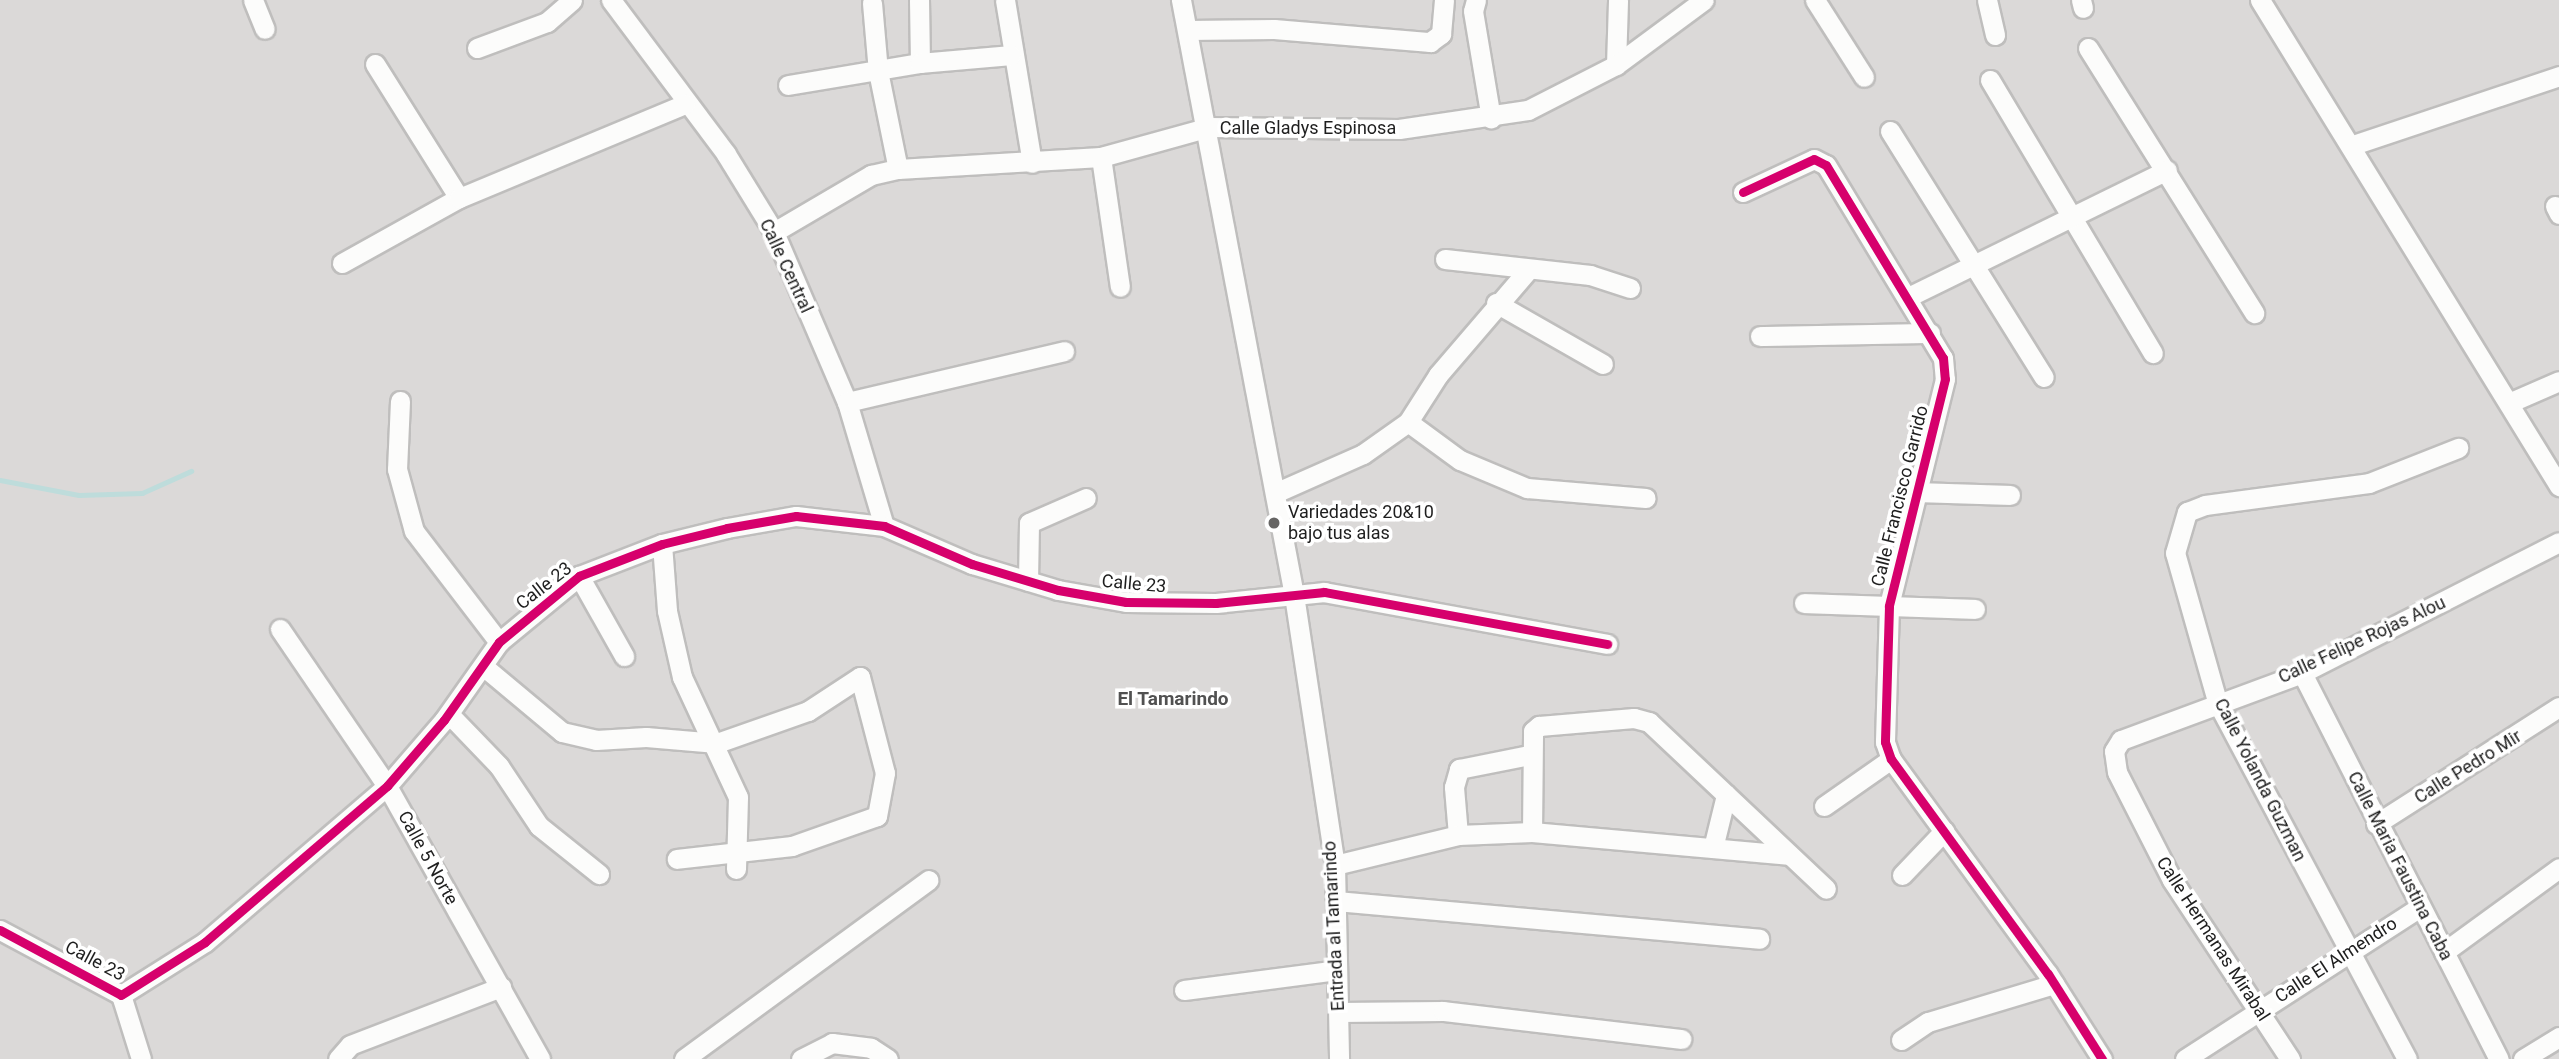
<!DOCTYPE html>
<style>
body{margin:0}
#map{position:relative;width:2559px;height:1059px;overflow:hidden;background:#ece9e7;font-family:Roboto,sans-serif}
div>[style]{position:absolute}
.residential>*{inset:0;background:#dbd9d8;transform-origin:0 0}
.stream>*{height:5px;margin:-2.5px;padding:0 2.5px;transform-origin:2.5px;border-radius:2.5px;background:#bedcdb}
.roads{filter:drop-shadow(2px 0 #bfbebd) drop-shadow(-2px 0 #bfbebd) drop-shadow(0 2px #bfbebd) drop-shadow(0 -2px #bfbebd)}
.minor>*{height:19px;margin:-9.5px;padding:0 9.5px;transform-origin:9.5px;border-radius:9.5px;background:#fcfcfb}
.cycleway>*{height:9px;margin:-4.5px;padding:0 4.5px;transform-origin:4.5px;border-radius:4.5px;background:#d6006c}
.dots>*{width:19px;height:19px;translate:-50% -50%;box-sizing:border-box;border:4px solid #fff;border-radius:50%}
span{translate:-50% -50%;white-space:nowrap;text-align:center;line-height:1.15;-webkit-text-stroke:7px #fff;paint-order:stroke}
.street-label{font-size:18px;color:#1e1e1e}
.poi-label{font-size:18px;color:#1e1e1e}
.left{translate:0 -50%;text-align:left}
.neighbourhood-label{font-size:19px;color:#515151;font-weight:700}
</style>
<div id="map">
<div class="residential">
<i style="left:0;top:0;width:2559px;height:1059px"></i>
</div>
<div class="stream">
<i style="left:0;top:480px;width:80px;rotate:10.8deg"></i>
<i style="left:79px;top:495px;width:63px;rotate:-1.8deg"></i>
<i style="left:142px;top:493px;width:54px;rotate:-24.2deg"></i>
</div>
<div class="roads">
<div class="minor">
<i style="left:253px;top:0;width:31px;rotate:68deg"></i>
<i style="left:611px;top:0;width:192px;rotate:53.2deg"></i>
<i style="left:726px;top:154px;width:92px;rotate:58.4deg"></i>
<i style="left:774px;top:232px;width:185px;rotate:66.8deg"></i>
<i style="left:847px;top:402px;width:129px;rotate:73.4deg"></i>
<i style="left:919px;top:0;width:63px;rotate:89.1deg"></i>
<i style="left:1005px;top:0;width:165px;rotate:80.6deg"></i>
<i style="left:1181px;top:0;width:606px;rotate:79.25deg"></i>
<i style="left:1294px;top:595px;width:273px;rotate:81.4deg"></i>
<i style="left:1335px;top:865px;width:194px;rotate:88.8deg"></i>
<i style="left:1476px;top:0;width:11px;rotate:105deg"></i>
<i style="left:1473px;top:11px;width:109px;rotate:80.5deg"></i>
<i style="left:1815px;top:0;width:91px;rotate:57.5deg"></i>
<i style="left:1987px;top:0;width:36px;rotate:77deg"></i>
<i style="left:2081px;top:0;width:8px;rotate:76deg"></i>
<i style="left:2260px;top:0;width:571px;rotate:58.4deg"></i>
<i style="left:872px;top:3px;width:68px;rotate:85deg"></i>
<i style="left:878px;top:71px;width:100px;rotate:78.5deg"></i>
<i style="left:1188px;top:30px;width:86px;rotate:-0.7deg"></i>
<i style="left:1274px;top:29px;width:157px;rotate:4.8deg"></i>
<i style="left:1430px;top:42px;width:14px;rotate:-36deg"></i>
<i style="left:1441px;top:34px;width:34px;rotate:-85deg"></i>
<i style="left:477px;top:48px;width:75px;rotate:-20.4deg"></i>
<i style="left:547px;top:22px;width:33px;rotate:-41deg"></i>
<i style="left:2088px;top:48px;width:313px;rotate:57.9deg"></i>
<i style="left:375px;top:64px;width:158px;rotate:57.9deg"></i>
<i style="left:1616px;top:65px;width:65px;rotate:-88.2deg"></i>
<i style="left:1990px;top:80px;width:318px;rotate:59.2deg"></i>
<i style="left:788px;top:85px;width:134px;rotate:-9.5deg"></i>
<i style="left:920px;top:63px;width:91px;rotate:-5deg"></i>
<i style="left:1890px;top:131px;width:290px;rotate:58deg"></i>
<i style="left:2353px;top:145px;width:217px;rotate:-18.5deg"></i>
<i style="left:1101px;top:157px;width:131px;rotate:81.7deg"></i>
<i style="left:1743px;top:192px;width:78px;rotate:-24.9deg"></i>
<i style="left:1814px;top:159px;width:13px;rotate:27deg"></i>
<i style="left:1826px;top:165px;width:226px;rotate:58.8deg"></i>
<i style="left:1943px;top:358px;width:21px;rotate:85deg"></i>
<i style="left:1945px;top:379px;width:234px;rotate:103.9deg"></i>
<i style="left:1889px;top:606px;width:136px;rotate:91.7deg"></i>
<i style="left:1885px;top:742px;width:18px;rotate:71deg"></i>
<i style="left:1891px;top:759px;width:266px;rotate:53.9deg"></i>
<i style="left:2048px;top:974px;width:101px;rotate:57.6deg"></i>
<i style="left:2555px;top:206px;width:9px;rotate:63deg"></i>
<i style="left:774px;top:232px;width:113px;rotate:-30.4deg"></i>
<i style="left:871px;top:175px;width:28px;rotate:-13deg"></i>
<i style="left:898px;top:169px;width:203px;rotate:-3.4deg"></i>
<i style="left:1101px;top:157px;width:112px;rotate:-15.5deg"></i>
<i style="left:1209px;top:127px;width:190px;rotate:0.6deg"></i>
<i style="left:1399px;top:129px;width:130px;rotate:-8.4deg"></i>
<i style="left:1528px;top:110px;width:99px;rotate:-27.1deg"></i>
<i style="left:1616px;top:65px;width:109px;rotate:-36.5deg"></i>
<i style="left:1445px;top:259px;width:146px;rotate:6.3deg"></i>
<i style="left:1590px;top:275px;width:42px;rotate:18deg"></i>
<i style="left:342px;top:263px;width:134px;rotate:-29.1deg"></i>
<i style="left:459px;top:198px;width:245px;rotate:-22.6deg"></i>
<i style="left:1910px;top:296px;width:286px;rotate:-26.1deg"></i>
<i style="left:1496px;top:303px;width:123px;rotate:29.7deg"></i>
<i style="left:1760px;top:336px;width:170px;rotate:-1deg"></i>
<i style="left:400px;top:401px;width:68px;rotate:92.5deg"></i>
<i style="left:397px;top:469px;width:64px;rotate:74.7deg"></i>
<i style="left:414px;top:531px;width:140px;rotate:52.6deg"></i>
<i style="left:847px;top:402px;width:223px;rotate:-13.2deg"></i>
<i style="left:2511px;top:402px;width:52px;rotate:-23.6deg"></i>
<i style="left:1408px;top:422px;width:64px;rotate:36.2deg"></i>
<i style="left:1460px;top:460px;width:73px;rotate:22.7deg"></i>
<i style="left:1527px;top:488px;width:119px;rotate:4.8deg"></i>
<i style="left:1917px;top:492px;width:93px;rotate:1.8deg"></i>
<i style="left:1275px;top:493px;width:96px;rotate:-23.9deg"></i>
<i style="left:1363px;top:454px;width:55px;rotate:-35.4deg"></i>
<i style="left:1408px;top:422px;width:56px;rotate:-57.4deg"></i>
<i style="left:1438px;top:375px;width:137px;rotate:-49.4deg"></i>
<i style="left:662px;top:544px;width:67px;rotate:85.7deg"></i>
<i style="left:667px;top:611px;width:68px;rotate:77.2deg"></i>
<i style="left:682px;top:677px;width:132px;rotate:65deg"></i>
<i style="left:738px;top:797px;width:72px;rotate:91.6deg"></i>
<i style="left:579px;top:576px;width:92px;rotate:60.6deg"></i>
<i style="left:1028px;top:581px;width:58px;rotate:-89deg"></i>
<i style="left:1029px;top:523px;width:62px;rotate:-23.7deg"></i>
<i style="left:1804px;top:603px;width:171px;rotate:2deg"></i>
<i style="left:280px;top:629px;width:190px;rotate:55.7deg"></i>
<i style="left:387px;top:786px;width:313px;rotate:60.7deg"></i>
<i style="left:483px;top:666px;width:103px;rotate:39.9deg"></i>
<i style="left:562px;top:732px;width:35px;rotate:13deg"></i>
<i style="left:596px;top:740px;width:50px;rotate:-3.4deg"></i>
<i style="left:646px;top:737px;width:71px;rotate:4.8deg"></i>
<i style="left:717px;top:743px;width:96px;rotate:-19.4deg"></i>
<i style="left:808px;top:711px;width:62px;rotate:-33.2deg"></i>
<i style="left:860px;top:677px;width:99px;rotate:75.4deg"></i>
<i style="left:885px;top:773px;width:44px;rotate:100.5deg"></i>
<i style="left:877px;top:816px;width:90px;rotate:160.6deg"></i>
<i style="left:792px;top:846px;width:116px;rotate:173.6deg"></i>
<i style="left:2302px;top:673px;width:433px;rotate:63deg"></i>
<i style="left:449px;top:714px;width:72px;rotate:46.1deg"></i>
<i style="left:499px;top:766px;width:72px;rotate:56.3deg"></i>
<i style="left:539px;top:826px;width:77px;rotate:38.7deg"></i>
<i style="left:1824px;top:806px;width:82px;rotate:-35deg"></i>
<i style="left:2376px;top:824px;width:217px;rotate:-32.6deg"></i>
<i style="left:1532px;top:832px;width:101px;rotate:-89.4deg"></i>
<i style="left:1533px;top:731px;width:8px;rotate:-40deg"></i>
<i style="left:1539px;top:726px;width:95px;rotate:-4.8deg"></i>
<i style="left:1634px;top:718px;width:16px;rotate:15deg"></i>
<i style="left:1649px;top:722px;width:243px;rotate:43.3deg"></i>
<i style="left:1458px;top:835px;width:48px;rotate:-94.8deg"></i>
<i style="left:1454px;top:787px;width:19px;rotate:-74deg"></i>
<i style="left:1459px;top:769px;width:71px;rotate:-11.3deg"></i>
<i style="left:1713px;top:848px;width:55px;rotate:-76.2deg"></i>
<i style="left:1335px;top:865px;width:127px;rotate:-13.7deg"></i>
<i style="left:1458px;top:835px;width:74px;rotate:-2.3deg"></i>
<i style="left:1532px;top:832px;width:257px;rotate:5.1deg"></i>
<i style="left:1902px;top:875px;width:61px;rotate:-46.3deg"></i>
<i style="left:1336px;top:901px;width:425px;rotate:5.1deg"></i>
<i style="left:0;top:930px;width:137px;rotate:28.2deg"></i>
<i style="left:121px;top:995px;width:99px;rotate:-32.2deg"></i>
<i style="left:205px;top:942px;width:240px;rotate:-40.6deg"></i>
<i style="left:387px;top:786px;width:87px;rotate:-49.2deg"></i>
<i style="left:444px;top:720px;width:95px;rotate:-54.8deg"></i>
<i style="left:499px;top:642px;width:104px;rotate:-39.5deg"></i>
<i style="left:579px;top:576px;width:89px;rotate:-21.1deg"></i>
<i style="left:662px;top:544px;width:67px;rotate:-13.8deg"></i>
<i style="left:727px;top:528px;width:70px;rotate:-9.9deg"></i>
<i style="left:796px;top:516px;width:89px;rotate:6.5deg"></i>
<i style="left:884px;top:526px;width:96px;rotate:23.4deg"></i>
<i style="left:972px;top:564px;width:90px;rotate:16.8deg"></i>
<i style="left:1058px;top:590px;width:69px;rotate:10deg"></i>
<i style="left:1126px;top:602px;width:90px;rotate:0.6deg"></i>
<i style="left:1216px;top:603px;width:109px;rotate:-5.8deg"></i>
<i style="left:1324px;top:592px;width:288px;rotate:10.4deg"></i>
<i style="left:2444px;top:952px;width:142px;rotate:-36.1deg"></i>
<i style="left:1184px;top:990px;width:154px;rotate:-7.4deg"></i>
<i style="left:121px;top:995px;width:67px;rotate:72.6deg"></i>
<i style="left:1339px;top:1012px;width:104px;rotate:-0.6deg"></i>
<i style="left:1443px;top:1011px;width:240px;rotate:6.7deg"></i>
<i style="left:1901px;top:1040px;width:32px;rotate:-34deg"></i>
<i style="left:1928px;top:1022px;width:132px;rotate:-16.8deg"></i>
<i style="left:338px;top:1059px;width:18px;rotate:-49deg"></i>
<i style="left:350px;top:1045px;width:162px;rotate:-21deg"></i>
<i style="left:684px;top:1059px;width:303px;rotate:-36.2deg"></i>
<i style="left:801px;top:1059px;width:35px;rotate:-27deg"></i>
<i style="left:832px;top:1043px;width:39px;rotate:7deg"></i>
<i style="left:871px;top:1048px;width:20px;rotate:33deg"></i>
<i style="left:2185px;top:1059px;width:278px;rotate:-32.9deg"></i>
<i style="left:2290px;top:1059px;width:214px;rotate:-123.4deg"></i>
<i style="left:2172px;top:880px;width:121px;rotate:-117deg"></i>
<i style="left:2117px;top:772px;width:21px;rotate:-98deg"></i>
<i style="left:2114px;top:751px;width:13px;rotate:-58deg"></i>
<i style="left:2121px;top:740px;width:193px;rotate:-20.3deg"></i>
<i style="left:2302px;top:673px;width:288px;rotate:-27deg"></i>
<i style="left:2407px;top:1059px;width:405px;rotate:-118deg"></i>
<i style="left:2217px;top:701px;width:154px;rotate:-105.8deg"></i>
<i style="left:2175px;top:553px;width:43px;rotate:-73.7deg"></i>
<i style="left:2187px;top:512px;width:19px;rotate:-21deg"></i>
<i style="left:2205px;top:505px;width:165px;rotate:-7.6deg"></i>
<i style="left:2369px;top:483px;width:96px;rotate:-21.5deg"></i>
<i style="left:2523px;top:1059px;width:42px;rotate:-31.4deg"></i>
</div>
</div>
<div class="cycleway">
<i style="left:1743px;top:192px;width:78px;rotate:-24.9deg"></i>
<i style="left:1814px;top:159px;width:13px;rotate:27deg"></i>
<i style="left:1826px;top:165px;width:226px;rotate:58.8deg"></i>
<i style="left:1943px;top:358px;width:21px;rotate:85deg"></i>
<i style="left:1945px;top:379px;width:234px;rotate:103.9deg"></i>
<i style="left:1889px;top:606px;width:136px;rotate:91.7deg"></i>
<i style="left:1885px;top:742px;width:18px;rotate:71deg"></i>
<i style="left:1891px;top:759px;width:266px;rotate:53.9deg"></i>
<i style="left:2048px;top:974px;width:101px;rotate:57.6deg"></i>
<i style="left:0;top:930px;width:137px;rotate:28.2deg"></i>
<i style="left:121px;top:995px;width:99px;rotate:-32.2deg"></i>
<i style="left:205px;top:942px;width:240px;rotate:-40.6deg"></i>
<i style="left:387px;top:786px;width:87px;rotate:-49.2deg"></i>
<i style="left:444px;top:720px;width:95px;rotate:-54.8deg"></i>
<i style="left:499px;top:642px;width:104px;rotate:-39.5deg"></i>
<i style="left:579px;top:576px;width:89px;rotate:-21.1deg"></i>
<i style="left:662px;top:544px;width:67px;rotate:-13.8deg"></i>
<i style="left:727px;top:528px;width:70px;rotate:-9.9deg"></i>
<i style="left:796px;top:516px;width:89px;rotate:6.5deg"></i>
<i style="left:884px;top:526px;width:96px;rotate:23.4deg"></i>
<i style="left:972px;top:564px;width:90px;rotate:16.8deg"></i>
<i style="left:1058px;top:590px;width:69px;rotate:10deg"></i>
<i style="left:1126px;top:602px;width:90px;rotate:0.6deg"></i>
<i style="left:1216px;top:603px;width:109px;rotate:-5.8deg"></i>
<i style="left:1324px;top:592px;width:288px;rotate:10.4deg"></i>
</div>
<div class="dots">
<i style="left:1274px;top:523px;background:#666564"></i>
</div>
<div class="street-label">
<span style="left:1308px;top:128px">Calle Gladys Espinosa</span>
<span style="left:786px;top:266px;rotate:65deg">Calle Central</span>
<span style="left:1900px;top:496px;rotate:-76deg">Calle Francisco Garrido</span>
<span style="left:1134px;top:584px;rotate:5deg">Calle 23</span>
<span style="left:544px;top:586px;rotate:-38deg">Calle 23</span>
<span style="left:2362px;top:640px;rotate:-25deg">Calle Felipe Rojas Alou</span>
<span style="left:2468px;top:767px;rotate:-32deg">Calle Pedro Mir</span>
<span style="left:2260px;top:780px;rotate:63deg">Calle Yolanda Guzman</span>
<span style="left:428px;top:858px;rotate:61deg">Calle 5 Norte</span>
<span style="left:2400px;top:866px;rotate:63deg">Calle Maria Faustina Caba</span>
<span style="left:1334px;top:926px;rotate:-93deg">Entrada al Tamarindo</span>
<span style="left:2213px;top:939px;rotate:57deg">Calle Hermanas Mirabal</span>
<span style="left:2336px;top:960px;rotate:-33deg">Calle El Almendro</span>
<span style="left:95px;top:961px;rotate:28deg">Calle 23</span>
</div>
<div class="poi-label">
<span class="left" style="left:1288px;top:523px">Variedades 20&amp;10<br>bajo tus alas</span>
</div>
<div class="neighbourhood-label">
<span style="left:1173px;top:699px">El Tamarindo</span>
</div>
</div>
